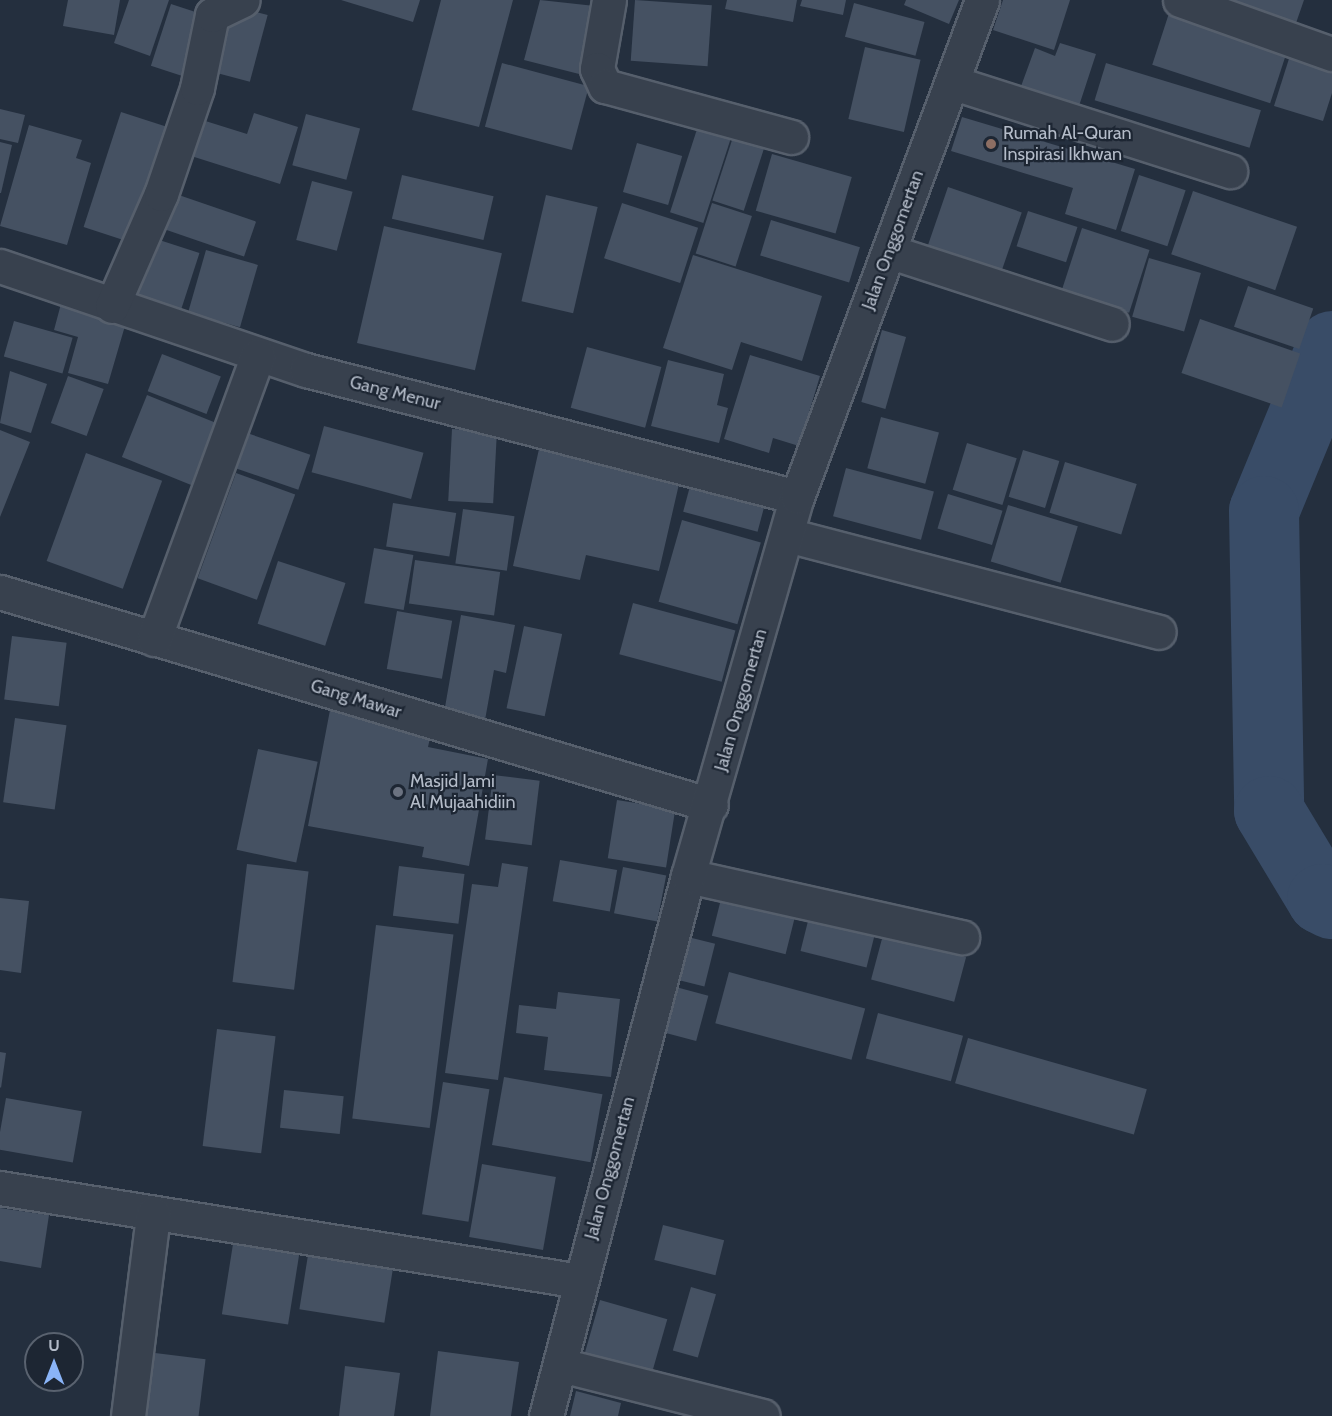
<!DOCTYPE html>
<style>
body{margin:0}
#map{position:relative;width:1332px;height:1416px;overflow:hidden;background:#242f3e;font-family:Cabin,sans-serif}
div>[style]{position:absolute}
.river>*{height:70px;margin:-35px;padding:0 35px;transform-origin:35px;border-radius:35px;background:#394c67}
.building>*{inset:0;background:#455162;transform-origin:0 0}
.roads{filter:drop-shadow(2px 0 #565f6c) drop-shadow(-2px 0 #565f6c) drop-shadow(0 2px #565f6c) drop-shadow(0 -2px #565f6c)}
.minor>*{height:33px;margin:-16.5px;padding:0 16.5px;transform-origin:16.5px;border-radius:16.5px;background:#38414e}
.dots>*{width:16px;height:16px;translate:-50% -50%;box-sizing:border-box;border:3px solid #1d2633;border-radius:50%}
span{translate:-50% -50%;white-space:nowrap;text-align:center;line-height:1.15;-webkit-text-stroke:4.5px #1d2633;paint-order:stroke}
.poi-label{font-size:18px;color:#b4bcc9}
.left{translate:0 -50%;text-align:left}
.street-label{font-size:18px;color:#b4bcc9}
.north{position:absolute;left:24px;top:1332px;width:60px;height:60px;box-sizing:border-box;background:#1d2633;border:2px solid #59626f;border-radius:50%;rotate:0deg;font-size:16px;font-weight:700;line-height:24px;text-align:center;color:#b4bcc9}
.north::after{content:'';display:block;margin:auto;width:21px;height:27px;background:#8ab4f8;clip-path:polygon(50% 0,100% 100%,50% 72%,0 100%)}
</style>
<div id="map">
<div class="river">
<i style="left:1332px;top:346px;width:178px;rotate:112.4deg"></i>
<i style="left:1264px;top:511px;width:300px;rotate:89deg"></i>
<i style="left:1269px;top:811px;width:103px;rotate:58.9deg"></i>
<i style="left:1322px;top:899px;width:11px;rotate:27deg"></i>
</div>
<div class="building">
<i style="clip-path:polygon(68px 0,120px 0,114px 35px,63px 26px)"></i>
<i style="clip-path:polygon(129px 0,169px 0,150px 56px,114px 43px)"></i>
<i style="clip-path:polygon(341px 0,420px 0,413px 22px)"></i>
<i style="clip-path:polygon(441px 0,513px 0,479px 127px,412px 110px)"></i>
<i style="clip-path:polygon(540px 0,604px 7px,587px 76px,524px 60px)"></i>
<i style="left:635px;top:0;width:77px;height:61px;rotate:4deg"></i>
<i style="clip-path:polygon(727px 0,797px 0,793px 22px,725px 9px)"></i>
<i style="clip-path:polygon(802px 0,846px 0,843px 15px,800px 6px)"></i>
<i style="clip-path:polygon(906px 0,959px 0,949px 24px,904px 5px)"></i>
<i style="clip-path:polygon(1003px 0,1070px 0,1054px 50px,993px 30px)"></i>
<i style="clip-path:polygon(1221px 0,1304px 0,1295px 26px)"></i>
<i style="left:854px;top:3px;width:73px;height:35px;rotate:15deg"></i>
<i style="left:171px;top:4px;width:41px;height:65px;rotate:18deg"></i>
<i style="left:1172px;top:4px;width:124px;height:64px;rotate:18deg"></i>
<i style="left:230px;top:5px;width:39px;height:69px;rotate:15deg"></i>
<i style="clip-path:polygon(1060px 43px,1096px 54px,1078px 109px,1020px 89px,1035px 48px,1055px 56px)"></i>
<i style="clip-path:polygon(1293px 46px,1332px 59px,1332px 93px,1323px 121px,1274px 106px)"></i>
<i style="left:865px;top:47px;width:57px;height:74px;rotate:13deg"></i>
<i style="left:502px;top:63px;width:90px;height:66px;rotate:15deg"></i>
<i style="left:1106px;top:63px;width:162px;height:39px;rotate:17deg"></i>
<i style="clip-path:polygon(0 109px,25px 115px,18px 143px,0 139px)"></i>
<i style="left:121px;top:112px;width:57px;height:121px;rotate:18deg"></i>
<i style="clip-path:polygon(254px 113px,298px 127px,280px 184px,188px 155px,199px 119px,247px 134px)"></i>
<i style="left:306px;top:114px;width:56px;height:53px;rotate:15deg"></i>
<i style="clip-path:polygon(962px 117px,1135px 169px,1116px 230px,1065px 214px,1073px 188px,951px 151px)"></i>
<i style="left:700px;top:120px;width:35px;height:97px;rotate:18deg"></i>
<i style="clip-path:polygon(29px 125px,82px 140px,76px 158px,91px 163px,67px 245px,0 226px)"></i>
<i style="left:734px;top:134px;width:33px;height:70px;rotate:18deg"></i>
<i style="clip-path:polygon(0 142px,12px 145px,1px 193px,0 193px)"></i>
<i style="left:637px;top:143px;width:47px;height:51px;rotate:16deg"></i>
<i style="left:772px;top:154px;width:83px;height:59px;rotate:16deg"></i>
<i style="left:402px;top:175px;width:94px;height:45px;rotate:13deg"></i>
<i style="left:1139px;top:175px;width:49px;height:59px;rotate:18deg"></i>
<i style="left:312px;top:181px;width:42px;height:61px;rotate:15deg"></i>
<i style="left:948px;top:187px;width:78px;height:63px;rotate:19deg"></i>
<i style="left:1193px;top:191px;width:110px;height:67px;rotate:19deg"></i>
<i style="left:170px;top:192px;width:91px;height:37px;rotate:19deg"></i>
<i style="left:546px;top:195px;width:53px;height:109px;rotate:13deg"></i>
<i style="left:622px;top:203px;width:80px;height:58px;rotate:18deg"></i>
<i style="left:712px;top:203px;width:42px;height:53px;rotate:18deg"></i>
<i style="left:1028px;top:211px;width:52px;height:37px;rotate:18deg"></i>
<i style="left:771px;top:220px;width:93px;height:37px;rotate:17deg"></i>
<i style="left:384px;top:226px;width:121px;height:120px;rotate:13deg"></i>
<i style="left:1082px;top:228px;width:71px;height:66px;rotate:18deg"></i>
<i style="left:150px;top:237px;width:52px;height:74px;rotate:18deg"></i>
<i style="left:206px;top:250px;width:54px;height:65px;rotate:16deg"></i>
<i style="clip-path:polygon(693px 255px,822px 296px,802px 361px,741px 342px,732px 370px,663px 348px)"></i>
<i style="left:1149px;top:258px;width:54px;height:61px;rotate:16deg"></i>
<i style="left:1248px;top:286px;width:69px;height:43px;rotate:19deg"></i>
<i style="clip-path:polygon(62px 300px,127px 319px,108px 384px,68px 373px,78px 337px,54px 330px)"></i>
<i style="left:1200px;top:319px;width:106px;height:57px;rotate:19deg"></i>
<i style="left:14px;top:321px;width:61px;height:37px;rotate:16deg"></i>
<i style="left:882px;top:330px;width:25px;height:75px;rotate:16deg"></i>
<i style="left:587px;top:347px;width:77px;height:63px;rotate:15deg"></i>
<i style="left:162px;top:354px;width:63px;height:40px;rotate:21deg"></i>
<i style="clip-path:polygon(750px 355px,820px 376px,799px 446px,773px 438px,769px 453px,724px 439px)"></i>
<i style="clip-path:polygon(668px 360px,724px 374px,717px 405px,728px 408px,719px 443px,651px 426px)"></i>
<i style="clip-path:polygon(10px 371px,47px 384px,31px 433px,0 423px)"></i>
<i style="left:68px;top:376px;width:38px;height:50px;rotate:20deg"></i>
<i style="left:147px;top:395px;width:80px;height:67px;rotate:22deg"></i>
<i style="left:881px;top:417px;width:60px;height:53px;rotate:15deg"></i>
<i style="left:324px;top:426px;width:103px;height:48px;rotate:15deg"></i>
<i style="left:452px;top:429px;width:45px;height:72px;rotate:3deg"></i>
<i style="clip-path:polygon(0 430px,30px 442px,0 517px)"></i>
<i style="left:247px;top:433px;width:67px;height:37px;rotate:19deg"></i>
<i style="clip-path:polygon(541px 440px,682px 471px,659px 571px,586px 555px,580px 580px,513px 566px)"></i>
<i style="left:967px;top:443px;width:52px;height:49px;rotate:17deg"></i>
<i style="left:1023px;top:450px;width:38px;height:49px;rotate:17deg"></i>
<i style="left:86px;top:453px;width:81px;height:115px;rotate:20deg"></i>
<i style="left:1065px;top:462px;width:75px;height:53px;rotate:17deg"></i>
<i style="left:846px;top:468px;width:91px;height:50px;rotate:15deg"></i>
<i style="left:236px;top:473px;width:63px;height:112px;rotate:20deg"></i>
<i style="left:693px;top:475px;width:77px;height:38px;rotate:15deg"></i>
<i style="left:948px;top:494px;width:57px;height:36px;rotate:17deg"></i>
<i style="left:393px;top:503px;width:64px;height:44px;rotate:9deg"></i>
<i style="left:1008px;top:505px;width:73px;height:59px;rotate:17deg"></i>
<i style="left:463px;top:509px;width:52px;height:55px;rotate:8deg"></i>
<i style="left:682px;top:520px;width:82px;height:85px;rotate:16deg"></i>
<i style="left:374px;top:548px;width:40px;height:56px;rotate:10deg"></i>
<i style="left:415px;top:560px;width:86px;height:44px;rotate:8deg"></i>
<i style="left:278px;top:561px;width:71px;height:66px;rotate:18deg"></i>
<i style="left:633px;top:603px;width:106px;height:53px;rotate:15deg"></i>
<i style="left:397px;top:611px;width:56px;height:59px;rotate:10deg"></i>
<i style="clip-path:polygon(461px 615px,515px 625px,506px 673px,494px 670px,485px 720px,444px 713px)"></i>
<i style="left:524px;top:626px;width:39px;height:84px;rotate:12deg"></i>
<i style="left:12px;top:636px;width:55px;height:64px;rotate:7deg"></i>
<i style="clip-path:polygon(330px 710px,432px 729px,428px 747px,488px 759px,469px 866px,422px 857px,424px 847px,308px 826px)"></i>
<i style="left:15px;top:718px;width:52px;height:85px;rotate:8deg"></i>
<i style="left:258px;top:749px;width:61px;height:103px;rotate:12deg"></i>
<i style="left:493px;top:775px;width:47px;height:65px;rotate:7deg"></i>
<i style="left:617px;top:800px;width:59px;height:59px;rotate:9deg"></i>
<i style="left:560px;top:860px;width:58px;height:42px;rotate:10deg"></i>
<i style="clip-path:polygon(502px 863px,528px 867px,498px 1080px,445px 1073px,472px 884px,498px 887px)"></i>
<i style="left:247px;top:864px;width:62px;height:119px;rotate:7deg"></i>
<i style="left:399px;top:866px;width:66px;height:50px;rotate:7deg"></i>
<i style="left:623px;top:867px;width:44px;height:47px;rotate:11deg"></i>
<i style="left:722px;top:895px;width:76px;height:42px;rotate:14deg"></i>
<i style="clip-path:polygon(0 898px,29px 901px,21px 973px,0 970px)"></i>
<i style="left:809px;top:917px;width:68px;height:35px;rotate:14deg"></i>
<i style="left:376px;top:925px;width:78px;height:195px;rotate:7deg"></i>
<i style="left:883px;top:935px;width:86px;height:46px;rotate:15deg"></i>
<i style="left:684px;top:936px;width:32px;height:44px;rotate:14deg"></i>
<i style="left:729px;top:972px;width:141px;height:53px;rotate:15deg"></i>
<i style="left:661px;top:983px;width:49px;height:47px;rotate:15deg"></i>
<i style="clip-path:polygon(558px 992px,620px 999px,611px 1077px,544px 1070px,548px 1037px,516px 1033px,519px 1005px,556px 1009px)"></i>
<i style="left:878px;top:1013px;width:88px;height:47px;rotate:15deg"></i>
<i style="left:217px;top:1029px;width:59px;height:118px;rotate:7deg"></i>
<i style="left:968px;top:1038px;width:186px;height:47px;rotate:16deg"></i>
<i style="clip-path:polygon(0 1052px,6px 1053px,1px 1088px,0 1087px)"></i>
<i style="left:504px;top:1077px;width:100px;height:69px;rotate:10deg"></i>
<i style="left:443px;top:1082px;width:47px;height:134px;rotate:9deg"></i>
<i style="left:284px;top:1090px;width:60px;height:38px;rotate:6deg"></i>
<i style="left:6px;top:1098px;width:77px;height:52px;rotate:10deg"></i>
<i style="left:482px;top:1164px;width:75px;height:74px;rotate:10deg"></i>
<i style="clip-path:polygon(0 1208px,49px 1215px,41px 1268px,0 1261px)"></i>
<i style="left:663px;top:1225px;width:63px;height:36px;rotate:14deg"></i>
<i style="left:233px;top:1244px;width:67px;height:71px;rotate:9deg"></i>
<i style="left:308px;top:1255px;width:86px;height:55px;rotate:9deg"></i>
<i style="left:691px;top:1287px;width:26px;height:66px;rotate:16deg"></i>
<i style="left:600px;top:1300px;width:70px;height:61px;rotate:16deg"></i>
<i style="clip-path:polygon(438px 1351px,519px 1362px,511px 1416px,430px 1416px)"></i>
<i style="left:147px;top:1352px;width:59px;height:64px;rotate:7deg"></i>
<i style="clip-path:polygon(345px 1366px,400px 1373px,394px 1416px,339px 1416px)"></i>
<i style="clip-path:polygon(576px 1391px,621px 1403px,618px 1416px,570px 1416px)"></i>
</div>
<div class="roads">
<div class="minor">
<i style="left:609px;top:0;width:70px;rotate:99.9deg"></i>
<i style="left:597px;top:69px;width:19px;rotate:65deg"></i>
<i style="left:605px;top:86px;width:193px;rotate:15.3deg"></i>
<i style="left:1180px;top:0;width:161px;rotate:19.6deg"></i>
<i style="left:954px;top:83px;width:290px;rotate:17.7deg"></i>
<i style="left:891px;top:252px;width:232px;rotate:18deg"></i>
<i style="left:0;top:266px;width:323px;rotate:18.8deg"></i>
<i style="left:306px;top:370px;width:507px;rotate:14.5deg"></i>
<i style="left:112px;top:306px;width:122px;rotate:-66.4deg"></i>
<i style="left:161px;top:194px;width:112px;rotate:-71.2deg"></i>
<i style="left:197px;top:88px;width:75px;rotate:-78.4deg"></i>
<i style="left:212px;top:15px;width:34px;rotate:-26deg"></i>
<i style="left:787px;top:535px;width:384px;rotate:14.6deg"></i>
<i style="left:0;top:592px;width:742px;rotate:16.68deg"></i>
<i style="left:154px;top:639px;width:302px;rotate:-69.9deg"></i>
<i style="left:688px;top:876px;width:281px;rotate:12.6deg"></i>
<i style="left:0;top:1188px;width:587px;rotate:9.11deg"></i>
<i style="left:561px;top:1365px;width:208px;rotate:14.2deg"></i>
<i style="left:128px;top:1416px;width:204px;rotate:-82.9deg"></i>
<i style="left:546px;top:1416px;width:558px;rotate:-75.27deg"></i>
<i style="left:688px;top:876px;width:394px;rotate:-74deg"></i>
<i style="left:797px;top:497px;width:530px;rotate:-69.58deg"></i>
</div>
</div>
<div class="dots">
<i style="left:991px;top:144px;background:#8d6e63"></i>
<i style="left:398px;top:792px;background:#6b7280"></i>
</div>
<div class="poi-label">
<span class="left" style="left:1003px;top:144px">Rumah Al-Quran<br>Inspirasi Ikhwan</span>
<span class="left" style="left:410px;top:792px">Masjid Jami<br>Al Mujaahidiin</span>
</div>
<div class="street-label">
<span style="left:893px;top:240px;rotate:-70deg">Jalan Onggomertan</span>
<span style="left:395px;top:393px;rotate:14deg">Gang Menur</span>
<span style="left:356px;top:699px;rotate:17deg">Gang Mawar</span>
<span style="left:741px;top:700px;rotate:-74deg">Jalan Onggomertan</span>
<span style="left:610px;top:1168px;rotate:-75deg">Jalan Onggomertan</span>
</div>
<div class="north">U</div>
</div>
